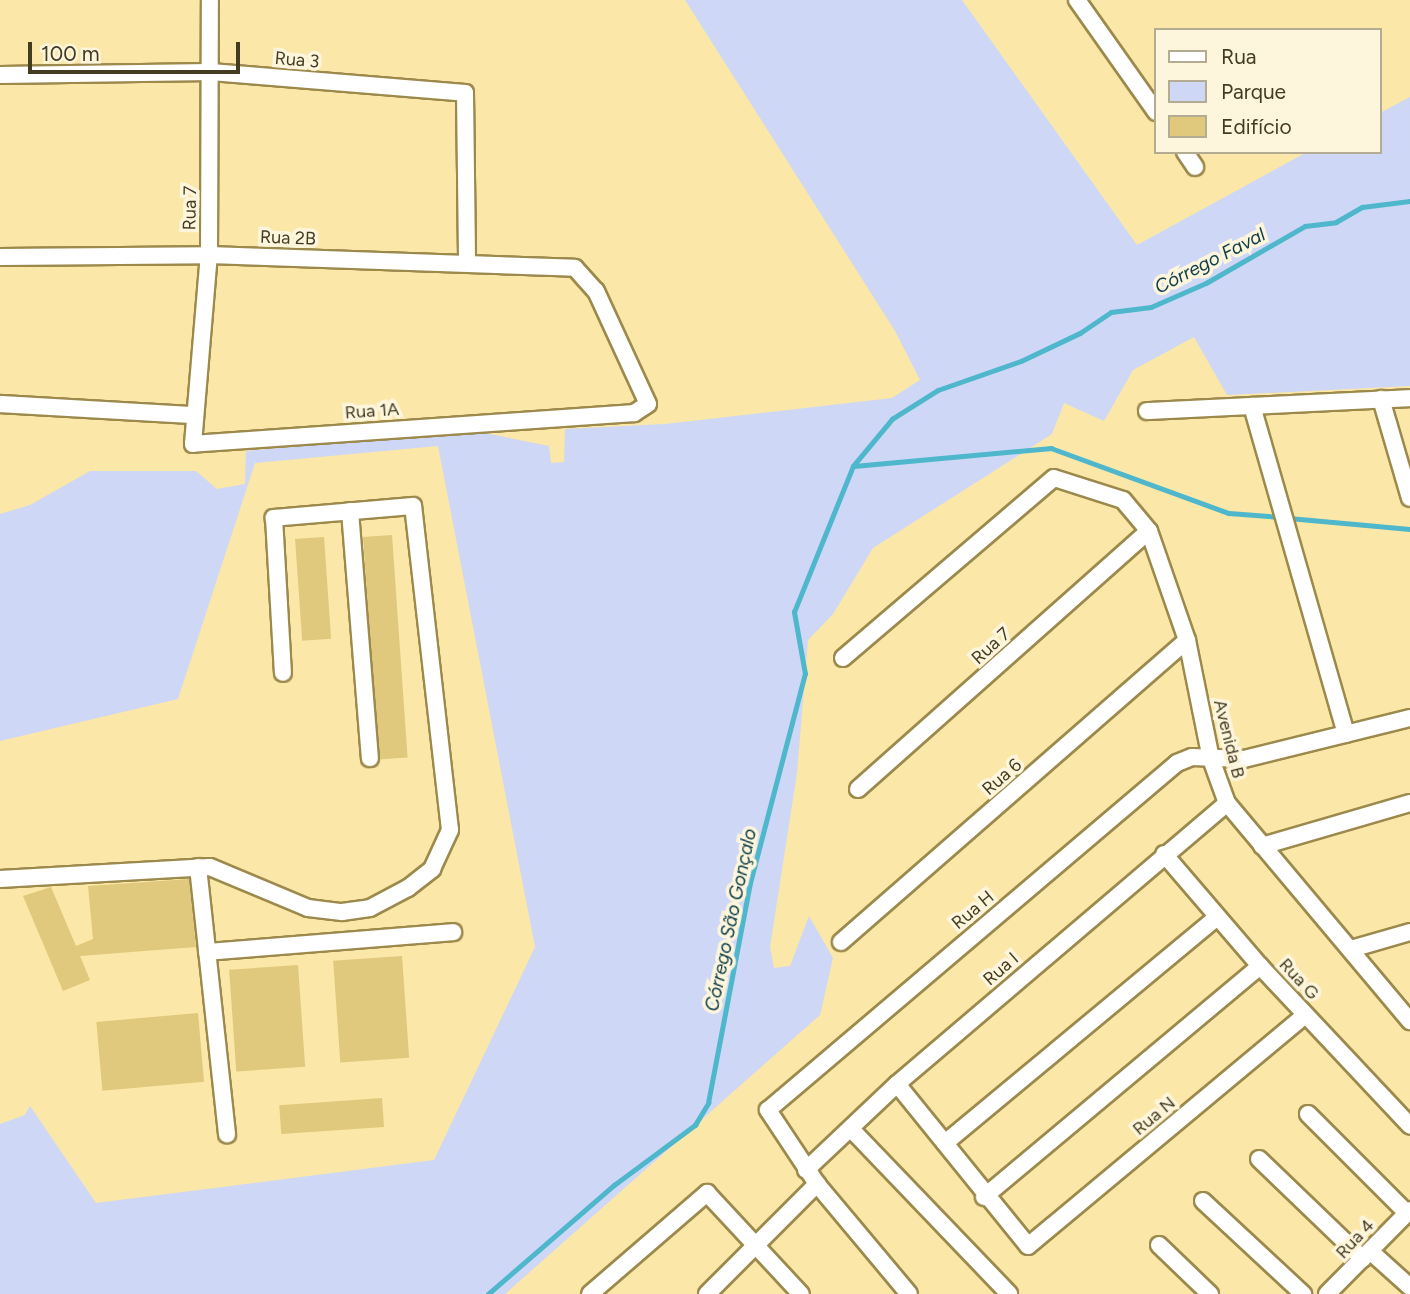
<!DOCTYPE html>
<meta charset="utf-8">
<style>
body{margin:0}
#map{position:relative;width:1410px;height:1294px;overflow:hidden;background:#fbe7a7;font-family:Figtree,sans-serif}
div>[style]{position:absolute}
.green>*{inset:0;background:#ced7f6}
.stream>*{height:4.5px;margin:-2.25px;padding:0 2.25px;transform-origin:2.25px;border-radius:2.25px;background:#4eb7cb}
.building>*{inset:0;background:#e0c97c;transform-origin:0 0}
.roads{filter:drop-shadow(2px 0 #9c894c) drop-shadow(-2px 0 #9c894c) drop-shadow(0 2px #9c894c) drop-shadow(0 -2px #9c894c)}
.minor>*{height:16px;margin:-8px;padding:0 8px;transform-origin:8px;border-radius:8px;background:#fff}
span{translate:-50% -50%;white-space:nowrap;text-align:center;line-height:1.15;-webkit-text-stroke:7px #fdf5dc;paint-order:stroke}
.street-label{font-size:18px;color:#443c22}
.water-label{font-size:19px;color:#104049;font-style:italic}
.legend{position:absolute;left:1154px;top:28px;width:228px;height:126px;box-sizing:border-box;background:#fdf5dc;border:2px solid #b3ab92;margin:0;padding:9px 12px;list-style:none;font-size:21px;color:#443c22}
.legend li{display:flex;align-items:center;gap:14px;height:35px}
.legend b{width:35px;border:2px solid #b3ab92}
.scale{position:absolute;left:28px;top:42px;width:212px;height:32px;box-sizing:border-box;border:4px solid #443c22;border-top:0;padding-left:9px;font-size:21px;line-height:24px;white-space:nowrap;color:#443c22;-webkit-text-stroke:5px #fdf5dc;paint-order:stroke}
</style>
<div id="map">
<div class="green">
<i style="clip-path:polygon(685px 0,962px 0,1137px 245px,1307px 152px,1380px 152px,1380px 113px,1410px 97px,1410px 386px,1227px 395px,1194px 337px,1133px 370px,1104px 421px,1064px 403px,1052px 434px,873px 548px,833px 614px,808px 640px,797px 773px,770px 947px,774px 968px,790px 966px,809px 916px,833px 958px,820px 1015px,505px 1294px,0 1294px,0 1124px,25px 1115px,30px 1106px,96px 1203px,434px 1160px,535px 947px,438px 446px,255px 463px,178px 699px,0 741px,0 514px,30px 505px,90px 471px,196px 471px,217px 489px,245px 484px,246px 451px,470px 430px,549px 446px,551px 463px,564px 462px,565px 429px,665px 424px,892px 398px,920px 380px,895px 331px)"></i>
</div>
<div class="stream">
<i style="left:854px;top:466px;width:198px;rotate:-5.2deg"></i>
<i style="left:1051px;top:448px;width:189px;rotate:20.1deg"></i>
<i style="left:1229px;top:513px;width:51px;rotate:4.5deg"></i>
<i style="left:1289px;top:518px;width:121px;rotate:5.2deg"></i>
<i style="left:488px;top:1294px;width:167px;rotate:-40.9deg"></i>
<i style="left:614px;top:1185px;width:101px;rotate:-36.5deg"></i>
<i style="left:695px;top:1125px;width:26px;rotate:-59deg"></i>
<i style="left:708px;top:1103px;width:224px;rotate:-79.2deg"></i>
<i style="left:750px;top:883px;width:216px;rotate:-75.3deg"></i>
<i style="left:805px;top:674px;width:63px;rotate:-100.1deg"></i>
<i style="left:794px;top:612px;width:157px;rotate:-68deg"></i>
<i style="left:853px;top:466px;width:61px;rotate:-50.3deg"></i>
<i style="left:892px;top:419px;width:54px;rotate:-32.2deg"></i>
<i style="left:938px;top:390px;width:88px;rotate:-19.3deg"></i>
<i style="left:1021px;top:361px;width:65px;rotate:-25.4deg"></i>
<i style="left:1080px;top:333px;width:37px;rotate:-34deg"></i>
<i style="left:1111px;top:312px;width:40px;rotate:-7.1deg"></i>
<i style="left:1151px;top:307px;width:60px;rotate:-23.6deg"></i>
<i style="left:1206px;top:283px;width:114px;rotate:-29.9deg"></i>
<i style="left:1305px;top:226px;width:31px;rotate:-7deg"></i>
<i style="left:1336px;top:222px;width:30px;rotate:-30deg"></i>
<i style="left:1362px;top:207px;width:48px;rotate:-7.1deg"></i>
</div>
<div class="building">
<i style="left:392px;top:535px;width:223px;height:29px;rotate:86deg"></i>
<i style="left:324px;top:537px;width:102px;height:29px;rotate:86deg"></i>
<i style="clip-path:polygon(189px 879px,196px 947px,80px 956px,90px 980px,63px 991px,23px 896px,51px 887px,76px 946px,93px 939px,88px 886px)"></i>
<i style="left:402px;top:956px;width:102px;height:69px;rotate:86deg"></i>
<i style="left:298px;top:965px;width:102px;height:69px;rotate:86deg"></i>
<i style="left:198px;top:1013px;width:69px;height:102px;rotate:85deg"></i>
<i style="left:382px;top:1098px;width:29px;height:103px;rotate:86deg"></i>
</div>
<div class="roads">
<div class="minor">
<i style="left:1077px;top:0;width:137px;rotate:54.8deg"></i>
<i style="left:0;top:75px;width:211px;rotate:-0.8deg"></i>
<i style="left:211px;top:72px;width:255px;rotate:4.7deg"></i>
<i style="left:465px;top:93px;width:169px;rotate:89.3deg"></i>
<i style="left:1185px;top:152px;width:18px;rotate:56deg"></i>
<i style="left:0;top:257px;width:209px;rotate:-0.5deg"></i>
<i style="left:209px;top:255px;width:366px;rotate:2deg"></i>
<i style="left:575px;top:268px;width:31px;rotate:48deg"></i>
<i style="left:596px;top:291px;width:124px;rotate:65.3deg"></i>
<i style="left:648px;top:404px;width:17px;rotate:147deg"></i>
<i style="left:634px;top:413px;width:442px;rotate:176deg"></i>
<i style="left:193px;top:444px;width:190px;rotate:-85.2deg"></i>
<i style="left:209px;top:255px;width:255px;rotate:-89.8deg"></i>
<i style="left:1381px;top:399px;width:103px;rotate:73.7deg"></i>
<i style="left:0;top:404px;width:192px;rotate:3.3deg"></i>
<i style="left:1252px;top:406px;width:341px;rotate:74deg"></i>
<i style="left:1147px;top:411px;width:263px;rotate:-2.8deg"></i>
<i style="left:350px;top:511px;width:248px;rotate:85.4deg"></i>
<i style="left:843px;top:658px;width:277px;rotate:-40.5deg"></i>
<i style="left:1054px;top:478px;width:72px;rotate:17.7deg"></i>
<i style="left:1123px;top:500px;width:40px;rotate:50deg"></i>
<i style="left:1149px;top:531px;width:115px;rotate:70.8deg"></i>
<i style="left:1187px;top:640px;width:121px;rotate:78.6deg"></i>
<i style="left:1211px;top:759px;width:47px;rotate:70deg"></i>
<i style="left:1227px;top:803px;width:285px;rotate:50deg"></i>
<i style="left:858px;top:789px;width:389px;rotate:-41.6deg"></i>
<i style="left:1262px;top:846px;width:154px;rotate:-16.2deg"></i>
<i style="left:1164px;top:854px;width:148px;rotate:49.4deg"></i>
<i style="left:1260px;top:966px;width:219px;rotate:46.8deg"></i>
<i style="left:198px;top:867px;width:269px;rotate:83.8deg"></i>
<i style="left:0;top:879px;width:210px;rotate:-3.3deg"></i>
<i style="left:210px;top:867px;width:106px;rotate:22.7deg"></i>
<i style="left:308px;top:908px;width:34px;rotate:7deg"></i>
<i style="left:342px;top:912px;width:28px;rotate:-8deg"></i>
<i style="left:370px;top:908px;width:43px;rotate:-27.8deg"></i>
<i style="left:408px;top:888px;width:31px;rotate:-38deg"></i>
<i style="left:432px;top:869px;width:43px;rotate:-65.2deg"></i>
<i style="left:450px;top:830px;width:326px;rotate:-96.5deg"></i>
<i style="left:413px;top:506px;width:140px;rotate:175.1deg"></i>
<i style="left:274px;top:518px;width:155px;rotate:86.7deg"></i>
<i style="left:841px;top:942px;width:459px;rotate:-41.1deg"></i>
<i style="left:1351px;top:949px;width:61px;rotate:-16.1deg"></i>
<i style="left:207px;top:952px;width:247px;rotate:-4.6deg"></i>
<i style="left:897px;top:1084px;width:208px;rotate:51deg"></i>
<i style="left:1028px;top:1246px;width:361px;rotate:-39.8deg"></i>
<i style="left:1308px;top:1114px;width:139px;rotate:45deg"></i>
<i style="left:852px;top:1130px;width:227px;rotate:46.2deg"></i>
<i style="left:945px;top:1143px;width:352px;rotate:-39.7deg"></i>
<i style="left:1259px;top:1159px;width:144px;rotate:43.9deg"></i>
<i style="left:806px;top:1170px;width:125px;rotate:-43.4deg"></i>
<i style="left:897px;top:1084px;width:433px;rotate:-40.4deg"></i>
<i style="left:984px;top:1197px;width:360px;rotate:-39.9deg"></i>
<i style="left:1203px;top:1201px;width:137px;rotate:42.9deg"></i>
<i style="left:1159px;top:1245px;width:71px;rotate:43.9deg"></i>
<i style="left:1370px;top:1251px;width:54px;rotate:42deg"></i>
<i style="left:590px;top:1294px;width:155px;rotate:-40.8deg"></i>
<i style="left:707px;top:1193px;width:138px;rotate:47.1deg"></i>
<i style="left:707px;top:1294px;width:156px;rotate:-45deg"></i>
<i style="left:909px;top:1294px;width:143px;rotate:-129.9deg"></i>
<i style="left:817px;top:1184px;width:89px;rotate:-123.5deg"></i>
<i style="left:768px;top:1110px;width:536px;rotate:-40.31deg"></i>
<i style="left:1177px;top:763px;width:16px;rotate:-22deg"></i>
<i style="left:1192px;top:757px;width:52px;rotate:2.2deg"></i>
<i style="left:1244px;top:759px;width:171px;rotate:-13.9deg"></i>
<i style="left:1327px;top:1294px;width:118px;rotate:-45.3deg"></i>
</div>
</div>
<div class="street-label">
<span style="left:297px;top:60px;rotate:5deg">Rua 3</span>
<span style="left:190px;top:208px;rotate:-89deg">Rua 7</span>
<span style="left:288px;top:238px;rotate:2deg">Rua 2B</span>
<span style="left:372px;top:411px;rotate:-4deg">Rua 1A</span>
<span style="left:991px;top:646px;rotate:-42deg">Rua 7</span>
<span style="left:1229px;top:739px;rotate:76deg">Avenida B</span>
<span style="left:1002px;top:777px;rotate:-41deg">Rua 6</span>
<span style="left:973px;top:910px;rotate:-40deg">Rua H</span>
<span style="left:1001px;top:969px;rotate:-41deg">Rua I</span>
<span style="left:1299px;top:979px;rotate:47deg">Rua G</span>
<span style="left:1154px;top:1116px;rotate:-40deg">Rua N</span>
<span style="left:1355px;top:1239px;rotate:-47deg">Rua 4</span>
</div>
<div class="water-label">
<span style="left:1210px;top:261px;rotate:-27deg">Córrego Faval</span>
<span style="left:731px;top:920px;rotate:-78deg">Córrego São Gonçalo</span>
</div>
<ul class="legend">
<li><b style="height:9px;background:#fff"></b>Rua</li>
<li><b style="height:19px;background:#ced7f6"></b>Parque</li>
<li><b style="height:19px;background:#e0c97c"></b>Edifício</li>
</ul>
<div class="scale">100 m</div>
</div>
